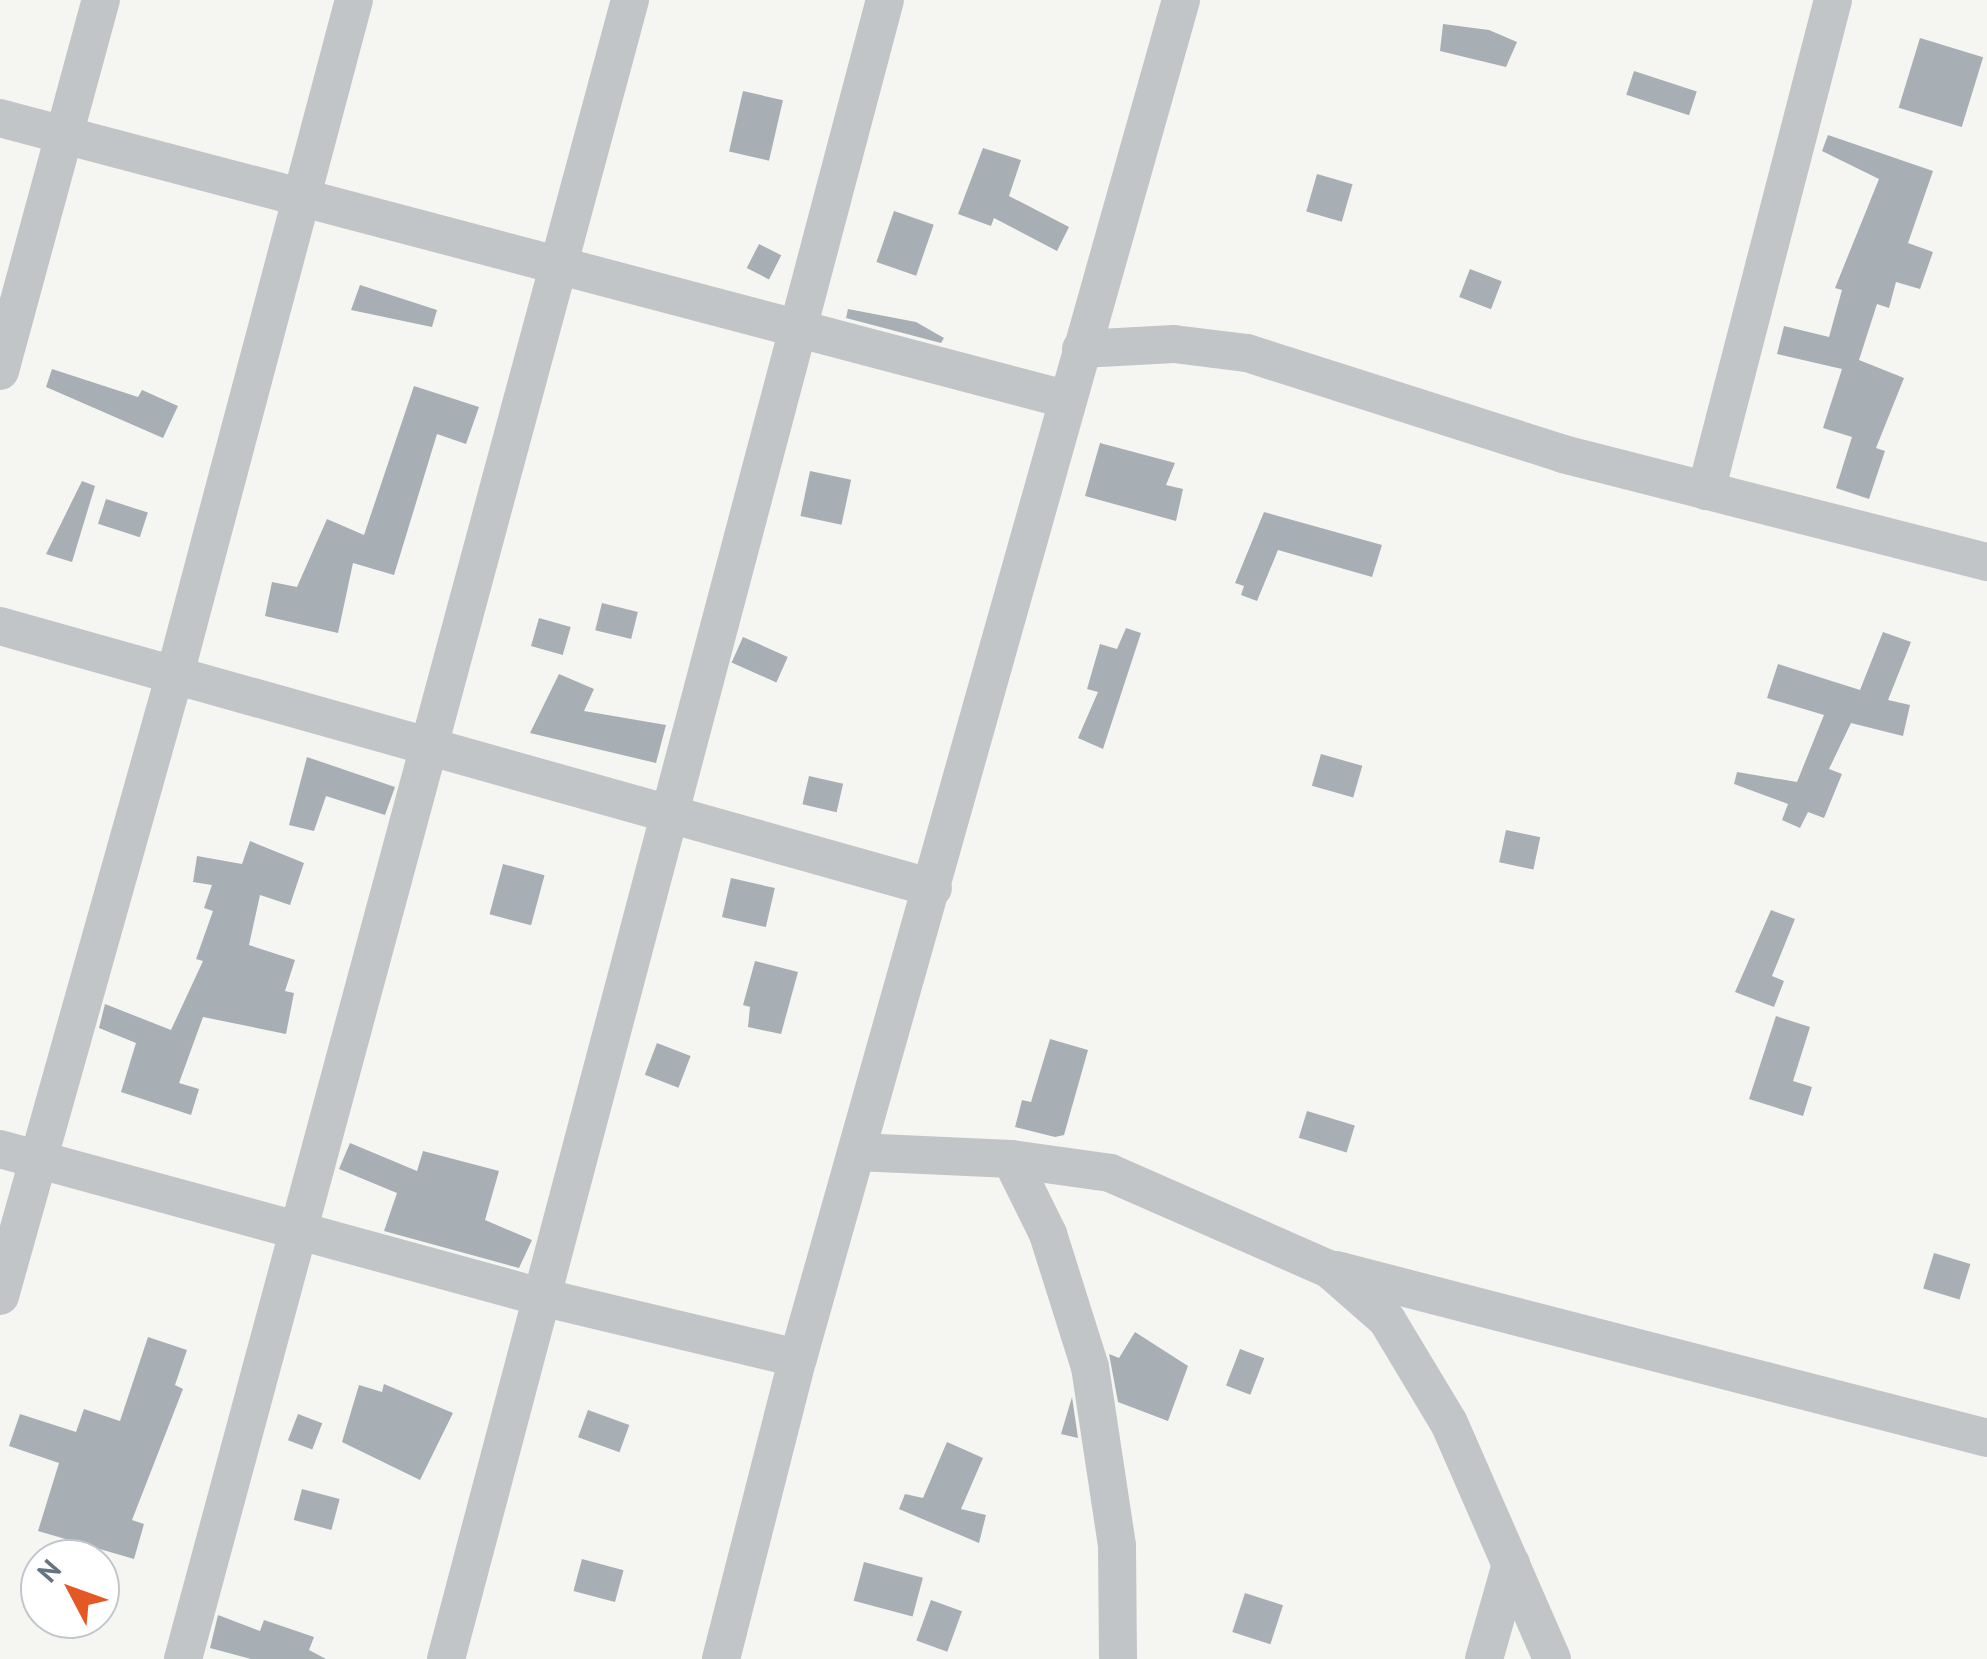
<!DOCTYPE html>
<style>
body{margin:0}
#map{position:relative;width:1987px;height:1659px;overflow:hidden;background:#f5f6f2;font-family:"PT Sans",sans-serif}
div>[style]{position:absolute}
.building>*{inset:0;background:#a7aeb4;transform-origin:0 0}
.minor>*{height:38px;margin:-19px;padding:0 19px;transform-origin:19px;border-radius:19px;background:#c1c5c8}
span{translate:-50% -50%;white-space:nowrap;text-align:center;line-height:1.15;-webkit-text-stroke:10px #fff;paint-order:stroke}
.north{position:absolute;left:20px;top:1539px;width:100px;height:100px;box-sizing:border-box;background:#fff;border:2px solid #c1c7cd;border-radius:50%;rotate:311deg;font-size:28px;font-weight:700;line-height:40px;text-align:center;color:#647483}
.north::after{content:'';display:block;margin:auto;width:35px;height:45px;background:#e35824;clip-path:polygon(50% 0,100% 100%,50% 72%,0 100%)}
</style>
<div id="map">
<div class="building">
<i style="clip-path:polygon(1443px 24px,1489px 30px,1517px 42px,1506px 67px,1440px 51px)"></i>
<i style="left:1920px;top:38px;width:66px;height:73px;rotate:17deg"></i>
<i style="left:1634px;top:71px;width:66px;height:25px;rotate:18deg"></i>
<i style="left:743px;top:91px;width:41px;height:62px;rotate:13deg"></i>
<i style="clip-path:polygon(1828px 135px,1933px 171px,1908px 243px,1933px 252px,1920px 289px,1896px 282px,1889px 308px,1877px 304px,1859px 360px,1904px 378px,1876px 448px,1885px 451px,1869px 499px,1836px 488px,1852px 437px,1823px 428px,1842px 369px,1777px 354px,1784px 326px,1829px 337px,1842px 290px,1835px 288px,1879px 179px,1822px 151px)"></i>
<i style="clip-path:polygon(983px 148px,1021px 160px,1009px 196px,1069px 227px,1057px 251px,994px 218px,991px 226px,958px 214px)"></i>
<i style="left:1317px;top:174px;width:37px;height:39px;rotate:16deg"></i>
<i style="left:894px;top:211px;width:42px;height:54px;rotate:19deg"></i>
<i style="left:759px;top:244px;width:25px;height:27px;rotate:27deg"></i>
<i style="left:1470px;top:269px;width:34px;height:30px;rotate:21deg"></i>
<i style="clip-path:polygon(360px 285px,437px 310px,432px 327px,351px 310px)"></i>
<i style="clip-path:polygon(848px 309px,916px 322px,944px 338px,941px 343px,846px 318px)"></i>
<i style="clip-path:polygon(52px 369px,138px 397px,142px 390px,178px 406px,163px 438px,46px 387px)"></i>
<i style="clip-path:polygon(414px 386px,479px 407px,466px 444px,437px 434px,394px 575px,353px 563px,338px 633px,265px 616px,272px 582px,297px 587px,327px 519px,364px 535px)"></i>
<i style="clip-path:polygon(1100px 443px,1175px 463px,1166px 485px,1183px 489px,1176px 521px,1085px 496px)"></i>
<i style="left:810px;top:471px;width:42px;height:46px;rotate:12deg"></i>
<i style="clip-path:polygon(82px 481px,95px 486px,72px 562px,46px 554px)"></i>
<i style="left:106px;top:499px;width:44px;height:26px;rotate:18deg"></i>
<i style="clip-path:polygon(1264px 512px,1382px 545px,1372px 577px,1278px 550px,1257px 601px,1241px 595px,1244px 586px,1235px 583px)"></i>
<i style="left:602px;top:603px;width:37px;height:28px;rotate:14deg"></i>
<i style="left:539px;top:618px;width:33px;height:29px;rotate:16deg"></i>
<i style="clip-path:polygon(1126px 628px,1141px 633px,1103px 749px,1078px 738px,1098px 692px,1087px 689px,1100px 644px,1117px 649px)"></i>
<i style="clip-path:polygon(1883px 632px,1911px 642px,1888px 700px,1910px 705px,1903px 736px,1851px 723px,1829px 769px,1842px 774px,1824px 818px,1808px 812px,1800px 828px,1782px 820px,1788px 804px,1734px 784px,1737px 772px,1797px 782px,1824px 715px,1767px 698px,1778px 664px,1860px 690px)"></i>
<i style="left:743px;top:637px;width:49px;height:28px;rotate:24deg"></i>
<i style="clip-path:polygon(559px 674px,594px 689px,584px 711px,666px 725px,656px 763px,530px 733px)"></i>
<i style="left:1321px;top:754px;width:43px;height:33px;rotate:16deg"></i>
<i style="clip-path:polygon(307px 757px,395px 787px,385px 815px,326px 796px,314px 831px,289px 825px)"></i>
<i style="left:809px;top:776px;width:35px;height:29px;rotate:13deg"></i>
<i style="left:1506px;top:830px;width:35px;height:33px;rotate:12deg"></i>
<i style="clip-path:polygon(250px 841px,304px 863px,290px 905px,260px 895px,249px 945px,295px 960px,285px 991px,294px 993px,286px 1034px,203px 1017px,179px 1083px,199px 1089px,191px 1115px,121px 1092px,136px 1043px,99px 1028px,105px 1004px,171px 1030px,203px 961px,196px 959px,213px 911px,204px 908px,212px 885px,193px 882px,197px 856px,242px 864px)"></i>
<i style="left:503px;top:864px;width:43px;height:52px;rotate:15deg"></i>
<i style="left:731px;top:878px;width:45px;height:40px;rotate:13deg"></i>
<i style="clip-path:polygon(1771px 910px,1795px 919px,1772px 976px,1784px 981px,1774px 1007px,1735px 992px)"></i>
<i style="clip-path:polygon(755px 961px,798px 972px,781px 1034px,748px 1027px,750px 1007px,743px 1005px)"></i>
<i style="clip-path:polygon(1776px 1016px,1810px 1027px,1793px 1081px,1812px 1087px,1803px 1116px,1749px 1099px)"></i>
<i style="clip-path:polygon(1050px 1039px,1088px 1050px,1064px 1135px,1055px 1137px,1015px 1127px,1022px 1100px,1031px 1102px)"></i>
<i style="left:657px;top:1043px;width:36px;height:34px;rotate:21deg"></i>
<i style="left:1307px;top:1111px;width:50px;height:28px;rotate:17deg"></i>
<i style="clip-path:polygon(350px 1143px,417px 1171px,423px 1151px,499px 1171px,485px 1220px,532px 1240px,519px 1268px,384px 1231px,397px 1193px,339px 1169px)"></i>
<i style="left:1934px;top:1253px;width:38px;height:37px;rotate:17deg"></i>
<i style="clip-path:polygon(1135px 1332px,1188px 1366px,1168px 1421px,1118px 1402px,1109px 1354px,1119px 1358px)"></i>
<i style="clip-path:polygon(148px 1337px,187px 1350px,175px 1385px,183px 1389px,132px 1520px,144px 1524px,134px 1559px,38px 1531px,59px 1463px,9px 1446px,20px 1414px,76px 1432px,84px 1409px,120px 1421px)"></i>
<i style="left:1240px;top:1349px;width:26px;height:39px;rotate:21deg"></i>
<i style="clip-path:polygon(384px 1384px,453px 1413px,420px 1480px,342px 1442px,359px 1385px,382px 1392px)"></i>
<i style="clip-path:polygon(1072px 1397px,1078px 1438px,1061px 1434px)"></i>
<i style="left:588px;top:1410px;width:44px;height:29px;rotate:20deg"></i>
<i style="left:298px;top:1414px;width:26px;height:28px;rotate:21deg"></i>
<i style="clip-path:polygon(947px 1442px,983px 1458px,961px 1509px,986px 1515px,979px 1543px,899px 1509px,905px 1494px,923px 1498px)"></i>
<i style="left:302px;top:1489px;width:39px;height:32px;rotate:15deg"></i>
<i style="left:582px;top:1559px;width:43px;height:33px;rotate:15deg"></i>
<i style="left:864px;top:1562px;width:61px;height:40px;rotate:15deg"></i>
<i style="left:1245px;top:1593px;width:40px;height:41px;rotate:18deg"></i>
<i style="left:931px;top:1600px;width:33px;height:43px;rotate:20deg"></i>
<i style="clip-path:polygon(218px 1615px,260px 1631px,264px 1620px,314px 1637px,309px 1650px,326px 1659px,251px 1659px,210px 1648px)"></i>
</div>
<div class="minor">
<i style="left:0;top:118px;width:1101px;rotate:14.78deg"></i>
<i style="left:1081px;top:349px;width:93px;rotate:-3.1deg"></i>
<i style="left:1174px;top:344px;width:74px;rotate:7deg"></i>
<i style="left:1247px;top:353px;width:332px;rotate:17.7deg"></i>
<i style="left:1563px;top:454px;width:438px;rotate:14.3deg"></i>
<i style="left:0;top:371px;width:385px;rotate:-74.8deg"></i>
<i style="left:1706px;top:491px;width:507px;rotate:-75.5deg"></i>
<i style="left:0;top:626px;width:969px;rotate:15.69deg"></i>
<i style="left:0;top:1149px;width:561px;rotate:15.3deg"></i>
<i style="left:541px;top:1297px;width:264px;rotate:13.4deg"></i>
<i style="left:857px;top:1152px;width:154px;rotate:2.6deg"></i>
<i style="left:1011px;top:1159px;width:100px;rotate:8deg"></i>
<i style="left:1110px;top:1173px;width:239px;rotate:23.7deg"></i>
<i style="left:1329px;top:1269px;width:77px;rotate:41.3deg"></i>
<i style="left:1387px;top:1320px;width:120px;rotate:59deg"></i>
<i style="left:1449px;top:1423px;width:257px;rotate:66.4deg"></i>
<i style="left:1011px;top:1159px;width:84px;rotate:63.7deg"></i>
<i style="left:1048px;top:1234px;width:139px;rotate:72.5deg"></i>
<i style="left:1090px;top:1367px;width:181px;rotate:81.4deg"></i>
<i style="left:1117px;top:1546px;width:113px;rotate:89.5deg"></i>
<i style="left:1336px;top:1270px;width:672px;rotate:14.47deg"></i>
<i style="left:0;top:1296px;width:646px;rotate:-74.29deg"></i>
<i style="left:175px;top:674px;width:697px;rotate:-75.13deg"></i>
<i style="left:183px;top:1659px;width:1718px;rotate:-74.92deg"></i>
<i style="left:446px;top:1659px;width:1716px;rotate:-75.18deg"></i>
<i style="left:721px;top:1659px;width:311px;rotate:-75.7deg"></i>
<i style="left:798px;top:1358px;width:1411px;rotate:-74.25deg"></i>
<i style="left:1484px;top:1659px;width:99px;rotate:-74.1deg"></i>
</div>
<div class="north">N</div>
</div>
